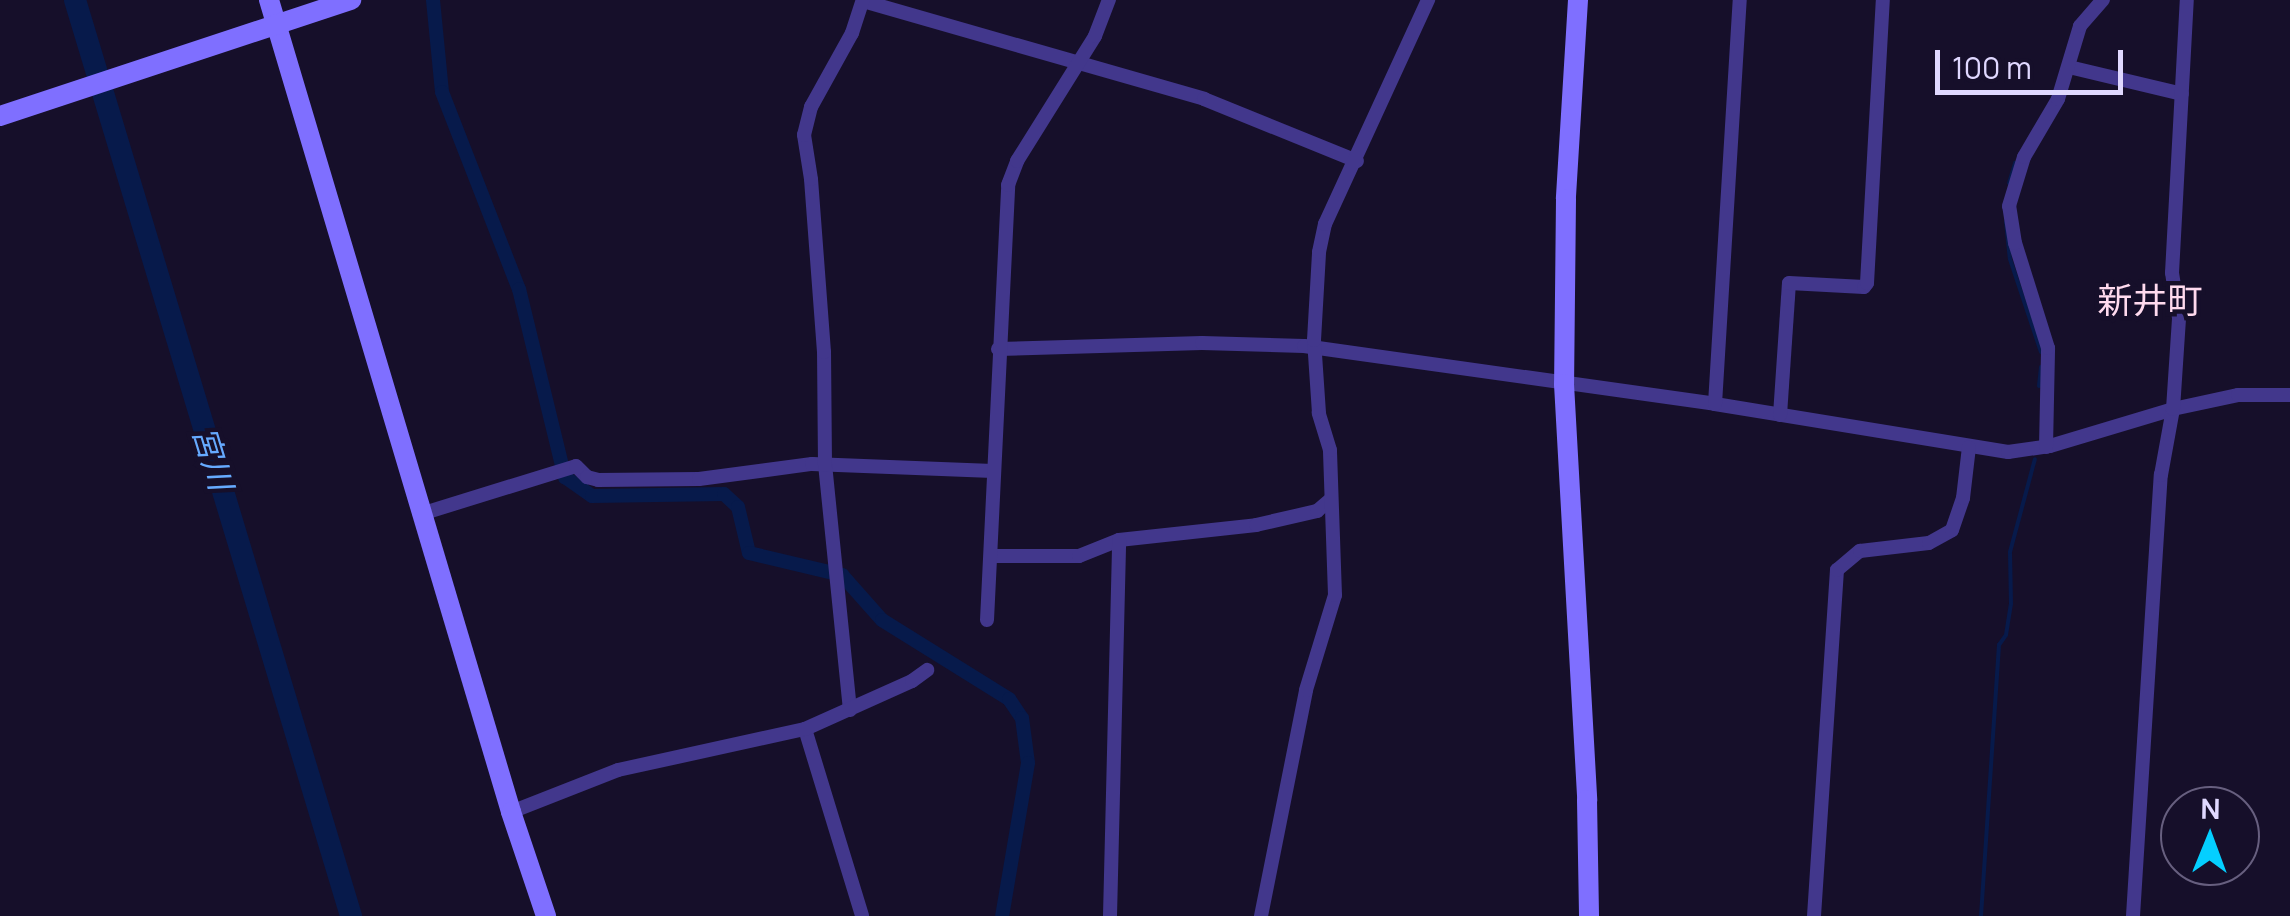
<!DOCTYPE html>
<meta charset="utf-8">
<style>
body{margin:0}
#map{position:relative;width:2290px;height:916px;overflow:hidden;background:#160f2a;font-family:Manrope,"Noto Sans JP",sans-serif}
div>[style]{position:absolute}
.stream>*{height:4px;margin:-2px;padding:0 2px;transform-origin:2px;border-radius:2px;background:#071a4b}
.canal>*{height:14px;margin:-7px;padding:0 7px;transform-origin:7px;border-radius:7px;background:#071a4b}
.river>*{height:22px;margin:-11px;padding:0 11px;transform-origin:11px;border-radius:11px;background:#071a4b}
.street>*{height:14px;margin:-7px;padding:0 7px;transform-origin:7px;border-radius:7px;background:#42378c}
.secondary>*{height:20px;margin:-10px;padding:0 10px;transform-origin:10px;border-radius:10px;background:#7f6fff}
span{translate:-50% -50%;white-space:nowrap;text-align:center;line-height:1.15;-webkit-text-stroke:9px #160f2a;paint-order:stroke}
.water-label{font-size:32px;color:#6af;font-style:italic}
.quarter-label{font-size:35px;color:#ffdaee}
.north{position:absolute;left:2160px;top:786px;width:100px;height:100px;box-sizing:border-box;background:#160f2a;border:2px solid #675f7f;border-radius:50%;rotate:1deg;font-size:28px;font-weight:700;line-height:40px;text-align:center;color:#e0d8ff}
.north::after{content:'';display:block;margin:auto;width:35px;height:45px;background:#04cfff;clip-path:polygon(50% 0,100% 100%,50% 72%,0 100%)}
.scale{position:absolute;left:1935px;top:50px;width:188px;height:45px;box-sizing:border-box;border:5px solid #e0d8ff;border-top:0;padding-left:12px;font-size:30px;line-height:35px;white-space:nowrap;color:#e0d8ff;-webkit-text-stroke:8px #160f2a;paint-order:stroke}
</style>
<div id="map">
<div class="stream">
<i style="left:2009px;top:183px;width:21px;rotate:-73deg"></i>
<i style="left:2006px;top:222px;width:37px;rotate:84deg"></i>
<i style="left:2010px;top:259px;width:98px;rotate:71.6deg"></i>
<i style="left:2039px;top:386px;width:19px;rotate:-84deg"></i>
<i style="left:1981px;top:916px;width:272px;rotate:-86.2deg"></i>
<i style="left:1999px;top:645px;width:12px;rotate:-55deg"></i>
<i style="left:2006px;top:635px;width:31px;rotate:-81deg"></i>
<i style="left:2011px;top:604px;width:52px;rotate:-91.1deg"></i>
<i style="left:2010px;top:552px;width:96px;rotate:-75deg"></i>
</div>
<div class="canal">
<i style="left:433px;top:0;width:92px;rotate:84.4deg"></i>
<i style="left:442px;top:92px;width:212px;rotate:68.7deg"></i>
<i style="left:519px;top:289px;width:194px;rotate:76.3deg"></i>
<i style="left:565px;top:477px;width:33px;rotate:35deg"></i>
<i style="left:592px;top:496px;width:132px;rotate:-0.9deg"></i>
<i style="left:724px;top:494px;width:19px;rotate:43deg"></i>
<i style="left:738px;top:507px;width:47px;rotate:76.6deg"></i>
<i style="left:749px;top:553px;width:96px;rotate:13.3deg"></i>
<i style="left:842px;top:575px;width:60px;rotate:48.4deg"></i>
<i style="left:882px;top:620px;width:150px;rotate:31.9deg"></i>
<i style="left:1009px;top:699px;width:23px;rotate:56deg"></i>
<i style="left:1022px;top:718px;width:45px;rotate:82.4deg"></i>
<i style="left:1028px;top:763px;width:155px;rotate:99.6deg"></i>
</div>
<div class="river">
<i style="left:75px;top:0;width:957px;rotate:73.23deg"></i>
</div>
<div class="street">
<i style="left:863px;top:1px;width:355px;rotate:16deg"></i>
<i style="left:1204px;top:99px;width:165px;rotate:22.1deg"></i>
<i style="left:2069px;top:67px;width:116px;rotate:13.4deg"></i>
<i style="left:998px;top:349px;width:204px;rotate:-1.7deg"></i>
<i style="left:1202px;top:343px;width:102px;rotate:1.7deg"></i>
<i style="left:1304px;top:346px;width:415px;rotate:8deg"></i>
<i style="left:1715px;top:404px;width:297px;rotate:9.3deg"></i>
<i style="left:2008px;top:452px;width:42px;rotate:-8.1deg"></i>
<i style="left:2050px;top:446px;width:128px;rotate:-16.7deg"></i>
<i style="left:2173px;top:409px;width:66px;rotate:-12.2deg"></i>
<i style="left:2238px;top:395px;width:52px"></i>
<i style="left:1715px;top:404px;width:405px;rotate:-86.5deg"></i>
<i style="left:1780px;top:415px;width:132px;rotate:-86.1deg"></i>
<i style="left:1789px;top:283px;width:75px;rotate:3.1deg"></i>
<i style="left:1864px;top:287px;width:5px;rotate:-53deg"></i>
<i style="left:1867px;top:283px;width:283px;rotate:-86.8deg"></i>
<i style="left:2046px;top:447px;width:99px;rotate:-88.8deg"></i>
<i style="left:2048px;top:348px;width:110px;rotate:-107.4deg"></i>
<i style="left:2015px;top:243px;width:37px;rotate:-99deg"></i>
<i style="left:2009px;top:206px;width:51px;rotate:-73deg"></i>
<i style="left:2024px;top:157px;width:67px;rotate:-59.6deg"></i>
<i style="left:2058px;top:99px;width:76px;rotate:-73.2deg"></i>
<i style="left:2080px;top:26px;width:35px;rotate:-49deg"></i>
<i style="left:421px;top:514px;width:162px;rotate:-17.2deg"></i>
<i style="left:576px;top:466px;width:16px;rotate:45deg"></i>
<i style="left:587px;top:477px;width:11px;rotate:15deg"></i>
<i style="left:598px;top:480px;width:101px;rotate:-0.6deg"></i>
<i style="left:699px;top:479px;width:114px;rotate:-7.6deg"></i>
<i style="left:812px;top:464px;width:181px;rotate:2.2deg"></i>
<i style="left:991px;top:556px;width:88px"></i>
<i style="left:1079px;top:556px;width:43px;rotate:-21.8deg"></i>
<i style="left:1119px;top:540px;width:138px;rotate:-6.2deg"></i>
<i style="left:1256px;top:525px;width:63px;rotate:-12.9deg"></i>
<i style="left:1317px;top:511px;width:16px;rotate:-40deg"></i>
<i style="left:987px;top:620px;width:436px;rotate:-87.2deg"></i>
<i style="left:1008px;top:185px;width:26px;rotate:-69deg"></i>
<i style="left:1017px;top:161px;width:147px;rotate:-58deg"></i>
<i style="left:1095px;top:36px;width:39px;rotate:-69deg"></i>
<i style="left:850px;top:710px;width:246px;rotate:-95.8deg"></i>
<i style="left:825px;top:465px;width:113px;rotate:-90.5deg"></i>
<i style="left:824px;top:352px;width:173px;rotate:-94.3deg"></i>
<i style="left:811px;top:179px;width:45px;rotate:-99deg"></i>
<i style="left:804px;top:135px;width:29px;rotate:-76deg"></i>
<i style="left:811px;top:107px;width:85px;rotate:-61deg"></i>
<i style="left:852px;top:33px;width:35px;rotate:-72deg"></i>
<i style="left:805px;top:729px;width:195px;rotate:73deg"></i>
<i style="left:511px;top:812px;width:115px;rotate:-21.4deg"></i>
<i style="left:618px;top:770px;width:191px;rotate:-12.4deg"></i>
<i style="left:805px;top:729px;width:117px;rotate:-24.2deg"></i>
<i style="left:912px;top:681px;width:19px;rotate:-36deg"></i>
<i style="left:1110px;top:916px;width:376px;rotate:-88.6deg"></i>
<i style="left:1261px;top:916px;width:230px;rotate:-78.7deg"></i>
<i style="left:1306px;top:690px;width:99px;rotate:-73deg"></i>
<i style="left:1335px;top:595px;width:145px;rotate:-92deg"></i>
<i style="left:1330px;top:450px;width:39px;rotate:-107deg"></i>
<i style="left:1319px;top:413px;width:73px;rotate:-93.9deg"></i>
<i style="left:1314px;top:340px;width:88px;rotate:-86.7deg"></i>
<i style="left:1319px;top:252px;width:29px;rotate:-78deg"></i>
<i style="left:1325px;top:224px;width:247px;rotate:-65.3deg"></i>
<i style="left:1814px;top:916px;width:347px;rotate:-86.2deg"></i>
<i style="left:1837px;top:570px;width:30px;rotate:-40deg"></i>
<i style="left:1860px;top:551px;width:69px;rotate:-6.6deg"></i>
<i style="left:1929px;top:543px;width:26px;rotate:-29deg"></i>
<i style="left:1952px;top:530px;width:34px;rotate:-71deg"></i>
<i style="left:1963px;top:498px;width:51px;rotate:-83.3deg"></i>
<i style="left:2133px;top:916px;width:442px;rotate:-86.4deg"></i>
<i style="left:2161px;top:475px;width:67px;rotate:-79.7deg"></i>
<i style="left:2173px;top:409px;width:91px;rotate:-86.2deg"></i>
<i style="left:2179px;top:318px;width:46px;rotate:-98.8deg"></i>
<i style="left:2172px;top:273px;width:273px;rotate:-86.9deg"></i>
</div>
<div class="secondary">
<i style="left:269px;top:0;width:847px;rotate:73.4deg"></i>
<i style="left:511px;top:812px;width:110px;rotate:71.4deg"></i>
<i style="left:1578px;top:0;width:199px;rotate:93.5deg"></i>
<i style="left:1566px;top:199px;width:185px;rotate:90.6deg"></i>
<i style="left:1564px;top:384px;width:417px;rotate:86.8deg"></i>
<i style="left:1587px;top:800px;width:116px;rotate:89deg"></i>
<i style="left:0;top:116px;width:370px;rotate:-18.3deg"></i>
</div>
<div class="water-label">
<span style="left:213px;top:458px;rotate:73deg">宮川</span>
</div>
<div class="quarter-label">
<span style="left:2150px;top:300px">新井町</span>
</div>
<div class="north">N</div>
<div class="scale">100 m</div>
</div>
